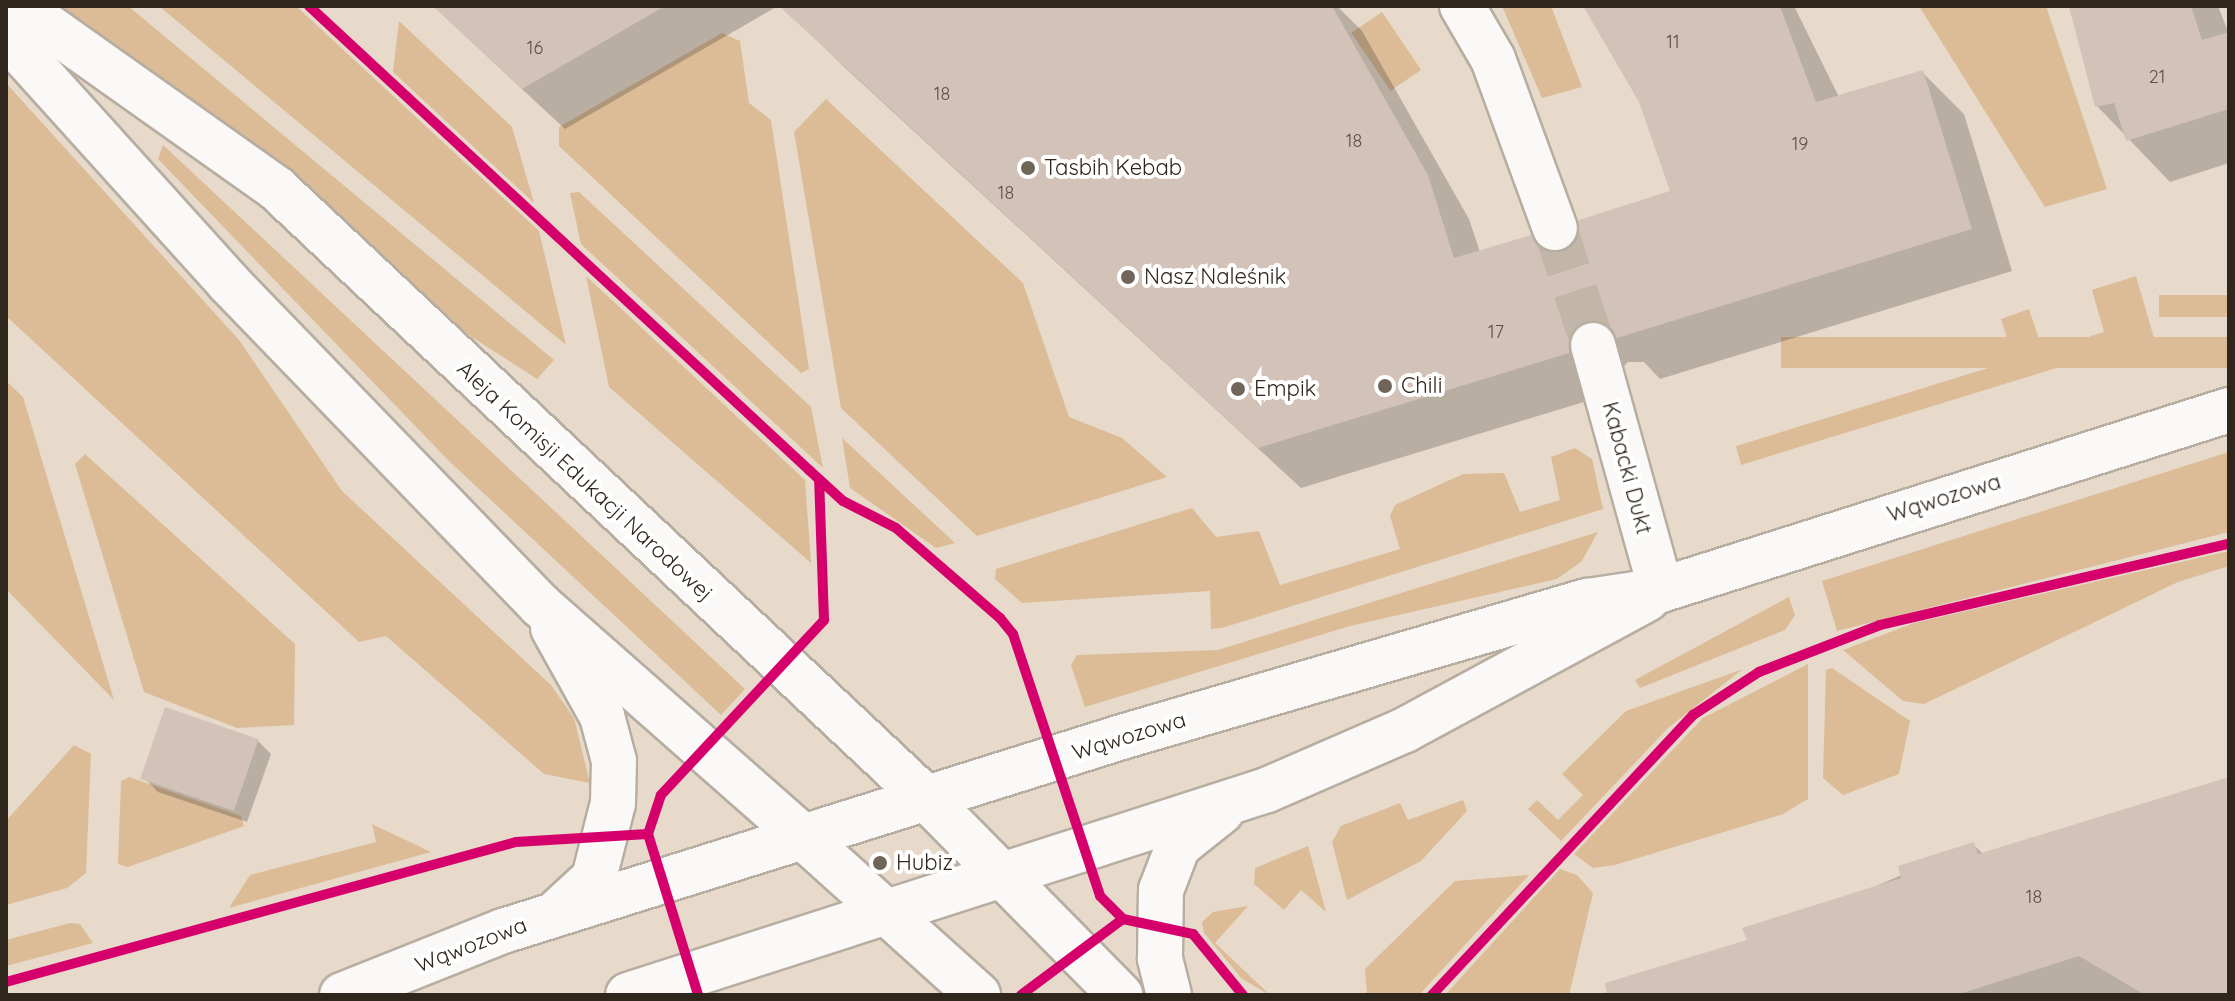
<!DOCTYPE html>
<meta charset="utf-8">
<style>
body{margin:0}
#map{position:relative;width:2235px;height:1001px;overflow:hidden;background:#e7dacb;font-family:Quicksand,sans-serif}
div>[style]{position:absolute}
.green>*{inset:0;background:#dbbc97;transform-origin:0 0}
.shadow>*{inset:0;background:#0003}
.building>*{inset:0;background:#d3c2b7;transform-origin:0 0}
.minor-tunnel>*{height:44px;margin-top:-22px;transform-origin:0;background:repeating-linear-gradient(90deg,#c2b6a8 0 44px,transparent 0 66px)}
.roads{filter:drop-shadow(2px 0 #b7ada1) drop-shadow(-2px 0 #b7ada1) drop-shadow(0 2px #b7ada1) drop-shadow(0 -2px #b7ada1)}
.minor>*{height:44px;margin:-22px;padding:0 22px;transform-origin:22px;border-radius:22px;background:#fbf9f7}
.tertiary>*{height:44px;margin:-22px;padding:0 22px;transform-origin:22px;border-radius:22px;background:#fbf9f7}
.cycleway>*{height:10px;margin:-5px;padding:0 5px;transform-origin:5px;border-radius:5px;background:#d6006c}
.dots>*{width:22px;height:22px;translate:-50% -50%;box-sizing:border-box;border:4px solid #fff;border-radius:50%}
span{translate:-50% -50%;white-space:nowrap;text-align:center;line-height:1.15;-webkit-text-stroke:8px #fff;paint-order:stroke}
.number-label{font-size:18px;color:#5c5046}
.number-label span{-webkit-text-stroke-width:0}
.poi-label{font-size:22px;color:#2f261c}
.left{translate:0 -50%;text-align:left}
.street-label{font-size:22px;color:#2f261c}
.frame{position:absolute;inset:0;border:8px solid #2f261c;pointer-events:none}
</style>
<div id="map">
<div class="green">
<i style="clip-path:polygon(61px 6px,128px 6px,554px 360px,537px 379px,447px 321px)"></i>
<i style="clip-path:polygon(159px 6px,296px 6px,539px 231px,566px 345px)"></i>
<i style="clip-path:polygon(1502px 6px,1551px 6px,1582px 87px,1542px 98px)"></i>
<i style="clip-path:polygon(1919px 6px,2046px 6px,2107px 189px,2045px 207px)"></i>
<i style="left:1382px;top:12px;width:70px;height:37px;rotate:56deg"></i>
<i style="clip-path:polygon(399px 21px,512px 127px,534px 203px,393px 72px)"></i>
<i style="clip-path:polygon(722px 33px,740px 41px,749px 103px,771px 120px,809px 369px,801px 373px,559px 146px,559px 127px)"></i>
<i style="clip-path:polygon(6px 83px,239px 340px,342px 491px,551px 685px,574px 718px,590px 783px,544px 774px,386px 636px,359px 642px,6px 316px)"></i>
<i style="clip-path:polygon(826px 99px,1023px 283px,1069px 417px,1122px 438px,1167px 477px,977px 536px,841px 408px,794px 132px)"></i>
<i style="clip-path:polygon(163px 145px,745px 689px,721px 715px,449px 461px,158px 159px)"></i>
<i style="clip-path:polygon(579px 192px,811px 407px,823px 468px,581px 244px,570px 193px)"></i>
<i style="clip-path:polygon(586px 276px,805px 480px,811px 563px,609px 387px)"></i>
<i style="clip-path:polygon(2136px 276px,2154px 338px,1741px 465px,1736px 446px,2014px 360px,2001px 319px,2029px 309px,2043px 351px,2104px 332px,2092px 290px)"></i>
<i style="left:2229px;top:295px;width:22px;height:70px;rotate:90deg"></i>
<i style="left:2229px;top:337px;width:31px;height:448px;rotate:90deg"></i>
<i style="clip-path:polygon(6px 381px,23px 397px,114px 700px,6px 589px)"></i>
<i style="clip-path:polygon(842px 438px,955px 543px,936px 548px,850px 488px)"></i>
<i style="clip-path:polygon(1575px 448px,1592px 459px,1603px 509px,1222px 628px,1211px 629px,1210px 591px,1022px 603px,995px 579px,996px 569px,1192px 508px,1216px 537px,1259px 531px,1280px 585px,1400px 549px,1390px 516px,1395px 505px,1463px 474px,1504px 473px,1520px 512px,1560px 500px,1551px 457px)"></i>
<i style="clip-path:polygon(2229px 452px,2229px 532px,1837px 631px,1822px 581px)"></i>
<i style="clip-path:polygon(85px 454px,295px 644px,294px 725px,237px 728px,144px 692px,75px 464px)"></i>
<i style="clip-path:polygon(1598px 532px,1582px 561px,1557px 579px,1350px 626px,1085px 707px,1071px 665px,1077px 655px,1218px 650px)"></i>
<i style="clip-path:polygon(2229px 551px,2229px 566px,2178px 582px,1924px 704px,1903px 701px,1843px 650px,1914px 623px)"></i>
<i style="clip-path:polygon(1789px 597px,1795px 615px,1785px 630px,1640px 688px,1635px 680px)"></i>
<i style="clip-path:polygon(1808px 664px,1808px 799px,1783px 814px,1615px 865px,1593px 868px,1574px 854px,1703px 718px)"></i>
<i style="clip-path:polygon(1832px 668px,1910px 721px,1899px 774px,1843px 795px,1823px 778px,1826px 670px)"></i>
<i style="clip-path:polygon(1743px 669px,1668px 728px,1561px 841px,1528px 809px,1537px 800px,1558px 820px,1583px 795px,1562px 774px,1626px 711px)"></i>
<i style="clip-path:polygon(74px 745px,91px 754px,86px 873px,67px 888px,6px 905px,6px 821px)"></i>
<i style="clip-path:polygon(129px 777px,241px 816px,244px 826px,128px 867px,118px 864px,121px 781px)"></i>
<i style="clip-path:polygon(1463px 800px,1467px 811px,1421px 861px,1347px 900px,1332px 842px,1341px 826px,1400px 803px,1408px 820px)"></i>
<i style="clip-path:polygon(372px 824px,431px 852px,229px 908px,250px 875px,376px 842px)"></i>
<i style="clip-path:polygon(1308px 846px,1326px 912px,1301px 890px,1284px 910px,1254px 884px,1255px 868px)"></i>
<i style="clip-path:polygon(1560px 869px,1577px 875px,1593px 893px,1569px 995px,1445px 995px)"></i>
<i style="clip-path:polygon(1529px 875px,1419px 995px,1367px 995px,1365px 969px,1455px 881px)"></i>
<i style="clip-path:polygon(1248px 906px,1215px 943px,1270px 995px,1242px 979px,1204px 933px,1202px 922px,1213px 912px)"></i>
<i style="clip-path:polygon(70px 923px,80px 924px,93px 943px,6px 966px,6px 940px)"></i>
</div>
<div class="shadow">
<i style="clip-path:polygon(433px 6px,778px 6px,565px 129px)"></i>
<i style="clip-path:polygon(802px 6px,1337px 6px,1362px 31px,1469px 219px,1480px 252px,1530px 237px,1544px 250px,1563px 254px,1673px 192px,1641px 101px,1586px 6px,1794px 6px,1839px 97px,1922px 72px,1964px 114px,2012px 271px,1660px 379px,1644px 362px,1628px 362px,1610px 380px,1610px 394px,1301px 488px,842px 65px,800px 23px)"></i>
<i style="clip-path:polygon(2069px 6px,2218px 6px,2229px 34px,2229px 163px,2170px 182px,2097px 106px)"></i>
<i style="clip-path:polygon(257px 740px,271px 754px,247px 822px,158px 792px,144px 778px)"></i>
<i style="clip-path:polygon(2229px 779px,2229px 995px,1684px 995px,1749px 941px,1973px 844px,1984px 855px)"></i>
</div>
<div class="building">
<i style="clip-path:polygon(433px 6px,665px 6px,522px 89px)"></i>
<i style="clip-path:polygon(779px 6px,1332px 6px,1428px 175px,1454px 258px,1531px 235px,1540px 248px,1563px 252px,1575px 243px,1579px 220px,1670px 191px,1639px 102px,1583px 6px,1780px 6px,1816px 102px,1923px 70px,1972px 229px,1617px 338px,1600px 321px,1586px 321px,1569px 338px,1569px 353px,1258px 448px)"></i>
<i style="clip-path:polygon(2069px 6px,2191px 6px,2202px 40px,2229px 32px,2229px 109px,2126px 141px,2114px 103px,2095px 107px)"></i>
<i style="left:165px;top:707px;width:99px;height:76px;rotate:19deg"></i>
<i style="clip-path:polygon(2229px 777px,2229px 995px,2145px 995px,2079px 956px,1956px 995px,1607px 995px,1605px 983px,1747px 940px,1742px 928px,1901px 878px,1898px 866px,1974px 842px,1978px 854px)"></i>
</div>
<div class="minor-tunnel">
<i style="left:1555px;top:228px;width:123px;rotate:72deg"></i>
</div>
<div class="roads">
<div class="minor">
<i style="left:19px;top:6px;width:315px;rotate:35.3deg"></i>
<i style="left:276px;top:188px;width:894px;rotate:43.19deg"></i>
<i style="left:1462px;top:6px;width:61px;rotate:59.7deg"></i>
<i style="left:1493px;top:59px;width:180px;rotate:69.9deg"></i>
<i style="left:6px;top:36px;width:333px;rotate:47.9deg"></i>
<i style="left:229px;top:283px;width:448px;rotate:46deg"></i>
<i style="left:540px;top:605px;width:354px;rotate:41.4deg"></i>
<i style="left:1593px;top:345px;width:254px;rotate:74.5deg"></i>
<i style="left:553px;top:628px;width:101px;rotate:60.9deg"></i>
<i style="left:602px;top:716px;width:47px;rotate:75.1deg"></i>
<i style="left:614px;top:761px;width:42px;rotate:91.4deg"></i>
<i style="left:613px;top:803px;width:77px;rotate:104.2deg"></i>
<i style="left:594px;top:878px;width:53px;rotate:137.3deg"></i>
</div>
<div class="tertiary">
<i style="left:928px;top:800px;width:274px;rotate:45.4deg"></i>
<i style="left:805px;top:839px;width:233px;rotate:42deg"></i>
<i style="left:342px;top:995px;width:173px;rotate:-21.7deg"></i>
<i style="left:503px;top:931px;width:652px;rotate:-17.41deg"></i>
<i style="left:1125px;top:736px;width:482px;rotate:-16.3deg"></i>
<i style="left:1588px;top:601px;width:74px;rotate:-8.6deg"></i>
<i style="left:1661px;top:590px;width:596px;rotate:-17.58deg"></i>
<i style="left:628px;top:995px;width:671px;rotate:-17.79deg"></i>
<i style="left:1267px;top:790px;width:150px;rotate:-23.5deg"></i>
<i style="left:1405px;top:730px;width:275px;rotate:-28.4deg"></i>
<i style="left:1169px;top:995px;width:38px;rotate:-104deg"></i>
<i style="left:1160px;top:958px;width:68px;rotate:-89.2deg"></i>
<i style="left:1161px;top:890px;width:47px;rotate:-68.9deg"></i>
<i style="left:1178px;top:846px;width:56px;rotate:-38.5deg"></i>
</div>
</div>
<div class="cycleway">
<i style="left:309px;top:6px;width:682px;rotate:42.86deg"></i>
<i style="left:809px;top:470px;width:46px;rotate:42.4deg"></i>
<i style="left:843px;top:501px;width:59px;rotate:27deg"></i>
<i style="left:896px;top:528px;width:138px;rotate:40.9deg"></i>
<i style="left:1000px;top:618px;width:21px;rotate:51deg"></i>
<i style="left:1013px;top:634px;width:276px;rotate:71.6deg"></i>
<i style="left:1100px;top:896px;width:33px;rotate:45deg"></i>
<i style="left:1123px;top:919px;width:72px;rotate:12.1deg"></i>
<i style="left:1193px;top:934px;width:79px;rotate:50.7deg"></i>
<i style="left:648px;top:834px;width:169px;rotate:72.7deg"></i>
<i style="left:6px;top:982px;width:529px;rotate:-15.35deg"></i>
<i style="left:516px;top:842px;width:132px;rotate:-3.5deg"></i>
<i style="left:648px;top:834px;width:41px;rotate:-71.6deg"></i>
<i style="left:661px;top:795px;width:239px;rotate:-47deg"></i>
<i style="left:824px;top:620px;width:140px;rotate:-92deg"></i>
<i style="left:1021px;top:995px;width:127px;rotate:-36.7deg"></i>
<i style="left:1432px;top:995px;width:383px;rotate:-47deg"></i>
<i style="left:1693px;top:715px;width:79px;rotate:-33.1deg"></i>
<i style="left:1759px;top:672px;width:130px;rotate:-21.2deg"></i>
<i style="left:1880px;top:625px;width:358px;rotate:-13.1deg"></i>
</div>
<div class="dots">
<i style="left:1028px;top:168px;background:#6f6559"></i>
<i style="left:1128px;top:277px;background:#6f6559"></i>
<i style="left:1385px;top:386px;background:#6f6559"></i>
<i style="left:1238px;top:389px;background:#6f6559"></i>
<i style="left:880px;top:863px;background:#6f6559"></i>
</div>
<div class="number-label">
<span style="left:1673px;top:42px">11</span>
<span style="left:535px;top:48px">16</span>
<span style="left:2157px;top:77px">21</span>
<span style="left:942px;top:94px">18</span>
<span style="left:1354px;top:141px">18</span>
<span style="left:1800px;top:144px">19</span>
<span style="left:1006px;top:193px">18</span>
<span style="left:1496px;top:332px">17</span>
<span style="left:2034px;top:897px">18</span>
</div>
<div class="poi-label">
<span class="left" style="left:1044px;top:168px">Tasbih Kebab</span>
<span class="left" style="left:1144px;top:277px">Nasz Naleśnik</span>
<span class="left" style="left:1401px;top:386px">Chili</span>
<span class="left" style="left:1254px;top:389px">Empik</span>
<span class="left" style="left:896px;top:863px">Hubiz</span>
</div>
<div class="street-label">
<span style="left:1627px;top:468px;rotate:75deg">Kabacki Dukt</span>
<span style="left:585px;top:481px;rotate:43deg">Aleja Komisji Edukacji Narodowej</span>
<span style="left:1944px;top:498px;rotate:-17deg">Wąwozowa</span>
<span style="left:1129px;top:736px;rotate:-17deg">Wąwozowa</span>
<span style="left:471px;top:945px;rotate:-21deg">Wąwozowa</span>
</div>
<div class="frame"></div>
</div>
